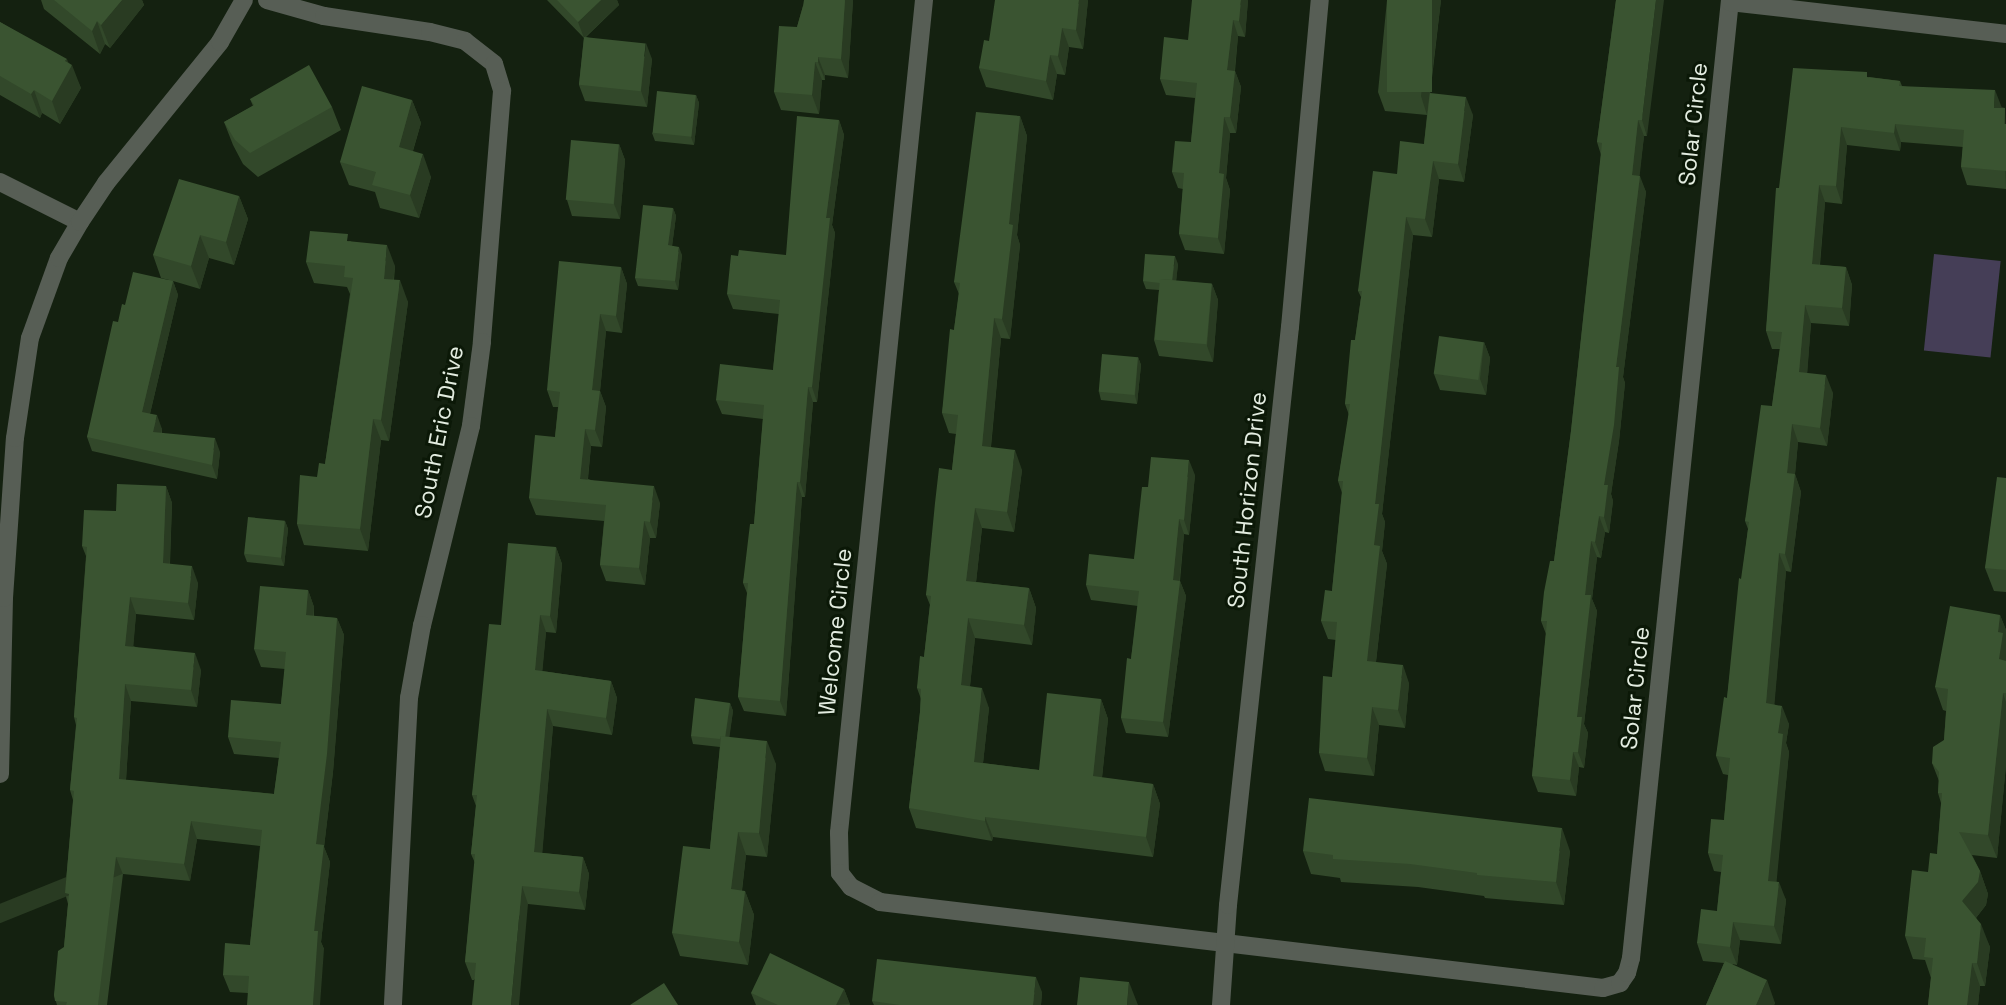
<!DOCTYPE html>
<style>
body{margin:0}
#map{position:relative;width:2006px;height:1005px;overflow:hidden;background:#142110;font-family:"Space Grotesk",sans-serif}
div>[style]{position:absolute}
.green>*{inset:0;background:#453e57;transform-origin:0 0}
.street>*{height:18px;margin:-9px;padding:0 9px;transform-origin:9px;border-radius:9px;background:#575e55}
.wall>*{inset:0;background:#32482a}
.shaded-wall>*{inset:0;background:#293b22;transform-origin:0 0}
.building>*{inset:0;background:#3a5431;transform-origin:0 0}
span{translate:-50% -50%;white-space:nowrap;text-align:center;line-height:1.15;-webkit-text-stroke:6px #0b1807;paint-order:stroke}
.street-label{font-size:23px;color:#e3ece0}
</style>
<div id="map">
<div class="green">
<i style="left:1934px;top:254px;width:67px;height:97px;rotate:6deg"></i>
</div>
<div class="street">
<i style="left:267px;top:0;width:59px;rotate:15.7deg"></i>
<i style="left:324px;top:16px;width:107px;rotate:8.6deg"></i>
<i style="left:430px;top:32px;width:36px;rotate:14deg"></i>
<i style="left:465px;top:41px;width:37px;rotate:38deg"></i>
<i style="left:494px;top:64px;width:28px;rotate:73deg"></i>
<i style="left:502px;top:91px;width:252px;rotate:94.6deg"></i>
<i style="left:482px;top:342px;width:85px;rotate:97.5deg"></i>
<i style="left:471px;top:426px;width:205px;rotate:103.8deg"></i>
<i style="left:422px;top:625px;width:74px;rotate:100.1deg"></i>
<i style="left:409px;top:698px;width:307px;rotate:93deg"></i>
<i style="left:924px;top:0;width:837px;rotate:95.83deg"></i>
<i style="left:839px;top:833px;width:40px;rotate:88.6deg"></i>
<i style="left:840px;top:873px;width:18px;rotate:52deg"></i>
<i style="left:851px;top:887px;width:33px;rotate:27deg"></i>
<i style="left:880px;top:902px;width:728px;rotate:6.78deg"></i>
<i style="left:1603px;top:988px;width:18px;rotate:-16deg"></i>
<i style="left:1620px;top:983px;width:12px;rotate:-55deg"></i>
<i style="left:1627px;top:973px;width:16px;rotate:-75deg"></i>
<i style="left:1631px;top:958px;width:963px;rotate:-84.1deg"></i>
<i style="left:1730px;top:2px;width:278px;rotate:6.6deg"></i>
<i style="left:0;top:182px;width:89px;rotate:26.6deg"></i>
<i style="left:0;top:774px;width:176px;rotate:-88.7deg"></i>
<i style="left:4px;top:598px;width:160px;rotate:-86.1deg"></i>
<i style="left:15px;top:438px;width:101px;rotate:-81.5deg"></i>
<i style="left:30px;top:338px;width:85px;rotate:-70.1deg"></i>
<i style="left:59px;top:258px;width:42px;rotate:-59.7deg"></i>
<i style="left:80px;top:222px;width:47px;rotate:-56.3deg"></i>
<i style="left:106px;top:183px;width:181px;rotate:-51deg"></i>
<i style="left:220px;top:42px;width:48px;rotate:-60.3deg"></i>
<i style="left:1221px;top:1005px;width:100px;rotate:-86deg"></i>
<i style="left:1228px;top:905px;width:581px;rotate:-83.88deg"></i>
<i style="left:1290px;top:327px;width:328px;rotate:-84.8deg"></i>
</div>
<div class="wall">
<i style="clip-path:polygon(41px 0,142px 0,144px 5px,110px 48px,105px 44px,100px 54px,44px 9px)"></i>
<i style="clip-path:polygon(547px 0,617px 0,619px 5px,586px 37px,652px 59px,647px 107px,585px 101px,579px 85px,584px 38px)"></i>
<i style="clip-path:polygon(853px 0,848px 78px,825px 75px,825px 80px,822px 80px,819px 114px,781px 110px,774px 92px,797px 27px,803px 6px)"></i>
<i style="clip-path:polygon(1088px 0,1083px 49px,1069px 47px,1065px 75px,1057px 74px,1053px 100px,986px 87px,979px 68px,989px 41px)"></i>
<i style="clip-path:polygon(1248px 0,1245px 37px,1238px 36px,1235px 71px,1241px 87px,1236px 133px,1230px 133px,1226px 178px,1230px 190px,1224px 254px,1185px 250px,1179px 234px,1183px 189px,1178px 188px,1172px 172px,1191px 142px,1195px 98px,1166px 95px,1160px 79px,1188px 40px)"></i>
<i style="clip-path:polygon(1387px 0,1441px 0,1430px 95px,1473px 115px,1464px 182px,1439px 179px,1432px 237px,1413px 235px,1382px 514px,1385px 522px,1382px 551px,1387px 564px,1376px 662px,1409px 683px,1405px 728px,1379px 725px,1374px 776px,1325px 771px,1319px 753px,1332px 677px,1336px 640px,1328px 639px,1321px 621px,1332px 591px,1342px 493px,1338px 481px,1349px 415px,1345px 404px,1355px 340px,1361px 297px,1358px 291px,1397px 174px,1424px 144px,1427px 115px,1385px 111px,1378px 92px)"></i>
<i style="clip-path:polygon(1616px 0,1647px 136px,1644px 136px,1639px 176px,1646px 192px,1623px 377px,1625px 383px,1619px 441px,1611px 494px,1613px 501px,1609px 533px,1605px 532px,1601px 558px,1597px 557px,1592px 599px,1597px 611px,1584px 724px,1588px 733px,1584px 768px,1579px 767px,1576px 796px,1538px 792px,1532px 776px,1546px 634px,1541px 621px,1554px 561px,1571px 431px,1601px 155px,1597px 142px)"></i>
<i style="clip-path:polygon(0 22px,69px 63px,81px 88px,60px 124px,42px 113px,40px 118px,0 95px)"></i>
<i style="clip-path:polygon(1869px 77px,1900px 81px,1902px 86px,2005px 108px,2006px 189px,1967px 185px,1961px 167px,1963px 147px,1901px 142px,1900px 151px,1847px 145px,1842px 204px,1825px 202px,1820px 265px,1846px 267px,1852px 285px,1849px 326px,1811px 323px,1807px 373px,1833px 393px,1827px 446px,1798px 442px,1795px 474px,1801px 492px,1791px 572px,1786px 571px,1774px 704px,1789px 724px,1786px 743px,1789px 752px,1776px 881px,1786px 900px,1781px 944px,1740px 940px,1737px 965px,1732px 964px,1775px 1003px,1774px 1005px,1706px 1005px,1724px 963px,1703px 961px,1697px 943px,1717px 911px,1721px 872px,1714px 871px,1708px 853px,1724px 820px,1728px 775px,1723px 774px,1716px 756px,1727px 698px,1748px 529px,1745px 521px,1772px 406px,1780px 349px,1772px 349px,1766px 331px,1779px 188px)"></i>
<i style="clip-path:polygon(696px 95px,699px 103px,694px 145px,655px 141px,652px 133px)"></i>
<i style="clip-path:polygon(250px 99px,332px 107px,341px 130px,258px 177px,243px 164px,233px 145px,224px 122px,253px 106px)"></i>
<i style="clip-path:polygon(412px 100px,421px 123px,413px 151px,431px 177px,419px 218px,380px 208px,375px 192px,349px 185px,340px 162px)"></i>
<i style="clip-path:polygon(1020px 116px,1027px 136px,1017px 235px,1020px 245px,1010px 339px,1001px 338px,991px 447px,1022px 470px,1014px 532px,982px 528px,976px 582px,1029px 588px,1036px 608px,1032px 645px,975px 638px,970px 686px,989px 708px,983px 763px,1039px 770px,1101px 699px,1108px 719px,1102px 778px,1153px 784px,1160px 804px,1153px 857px,993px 837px,992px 841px,916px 828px,909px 808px,920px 712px,921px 699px,917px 688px,924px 657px,930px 605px,926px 595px,952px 470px,956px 434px,949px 433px,942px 413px,959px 294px,954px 282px)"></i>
<i style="clip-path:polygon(839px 120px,844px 135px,832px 225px,835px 233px,817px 402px,813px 402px,805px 497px,802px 497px,786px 716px,744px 711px,738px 697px,747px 593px,743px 583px,754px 524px,763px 419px,722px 414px,716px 400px,773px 370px,779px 314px,733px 309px,727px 294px,786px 255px)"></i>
<i style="clip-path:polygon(619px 144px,625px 160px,620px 219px,572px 216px,567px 200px)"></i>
<i style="clip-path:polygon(239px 196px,248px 219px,234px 265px,209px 258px,200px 289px,173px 281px,178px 295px,150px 414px,162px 429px,162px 433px,220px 452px,217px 479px,92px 451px,87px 437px,125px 305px,169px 280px,161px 278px,153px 255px)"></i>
<i style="clip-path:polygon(673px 208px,676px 216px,672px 246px,682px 255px,678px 290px,638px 286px,635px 278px)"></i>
<i style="clip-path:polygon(350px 241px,395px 266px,394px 280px,408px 302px,389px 441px,381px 440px,368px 551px,304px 545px,297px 524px,317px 477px,325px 464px,350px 294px,347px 287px,314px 283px,306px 262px)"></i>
<i style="clip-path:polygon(1178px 264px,1176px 281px,1212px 284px,1218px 300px,1213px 362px,1159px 356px,1154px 340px,1159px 290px,1146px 289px,1143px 281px)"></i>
<i style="clip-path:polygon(621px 267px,627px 284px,622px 333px,606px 331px,600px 391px,606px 407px,602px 447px,591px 446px,588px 479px,660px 503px,656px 538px,650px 538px,645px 585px,606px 581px,600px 565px,604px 521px,536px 515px,529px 498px,555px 437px,558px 407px,553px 407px,547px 390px)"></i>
<i style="clip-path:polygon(1484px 342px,1490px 358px,1486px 395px,1440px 390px,1434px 374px)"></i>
<i style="clip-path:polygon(1138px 357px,1141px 365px,1137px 404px,1101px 400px,1099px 392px)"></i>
<i style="clip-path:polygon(1195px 475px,1189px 535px,1184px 534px,1180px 581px,1186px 596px,1168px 737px,1126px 733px,1121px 718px,1131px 659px,1138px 606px,1091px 600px,1086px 585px,1134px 559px,1148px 487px)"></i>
<i style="clip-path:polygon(2006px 478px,2006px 592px,1994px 591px,1985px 568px)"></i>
<i style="clip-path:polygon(166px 486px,172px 503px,170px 564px,198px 583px,194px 620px,136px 614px,133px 646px,201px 670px,197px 707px,131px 701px,126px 780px,274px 794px,279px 758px,234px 754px,228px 737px,281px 704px,285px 669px,261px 667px,254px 649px,308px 590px,314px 607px,314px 616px,337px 618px,344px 635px,333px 772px,324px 847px,330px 862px,321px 942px,324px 949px,248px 993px,230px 992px,223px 975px,250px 945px,260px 846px,197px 839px,190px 881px,123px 874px,107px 1005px,57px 1005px,54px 995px,64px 947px,68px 904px,65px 893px,73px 800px,70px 790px,76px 725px,74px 717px,86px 556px,82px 546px,116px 511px)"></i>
<i style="clip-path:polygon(285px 521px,288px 529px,284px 566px,247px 562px,244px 554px)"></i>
<i style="clip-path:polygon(556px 547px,562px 564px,556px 633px,546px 632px,542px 671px,611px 681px,617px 698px,612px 735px,553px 726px,542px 853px,583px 857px,589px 874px,585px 910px,528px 904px,474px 980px,472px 980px,465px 962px,475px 863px,471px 854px,476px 806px,472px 795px,501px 625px)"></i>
<i style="clip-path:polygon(2000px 615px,2006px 630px,2006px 765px,1997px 858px,1972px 855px,1980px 871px,1988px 894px,1986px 905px,1976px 918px,1990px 947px,1985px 986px,1980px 986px,1978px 1005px,1928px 1005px,1931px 978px,1925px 960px,1913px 959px,1905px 936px,1928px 872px,1937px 854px,1941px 803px,1938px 793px,1939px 781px,1932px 763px,1944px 740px,1946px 711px,1943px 710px,1935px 687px)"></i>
<i style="clip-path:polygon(730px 703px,733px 711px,729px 737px,776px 764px,767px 857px,746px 855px,742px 891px,745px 891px,754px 915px,748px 965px,680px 956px,672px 933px,710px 849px,720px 747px,693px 744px,691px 736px)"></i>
<i style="clip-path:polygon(1303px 851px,1570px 851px,1564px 905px,1485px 898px,1484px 896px,1418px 887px,1341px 882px,1340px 878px,1311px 874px)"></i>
<i style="clip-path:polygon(844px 989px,850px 1005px,756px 1005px,751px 993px)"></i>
<i style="clip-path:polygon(1042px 992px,1041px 1005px,874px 1005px,872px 1001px)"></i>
</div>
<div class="shaded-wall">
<i style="clip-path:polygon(122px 0,142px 0,144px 5px,110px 48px,101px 25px)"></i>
<i style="clip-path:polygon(601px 0,617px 0,619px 5px,584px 38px,578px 22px)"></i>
<i style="clip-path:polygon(845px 0,853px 0,848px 78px,841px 59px)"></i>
<i style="clip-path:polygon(1079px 0,1088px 0,1083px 49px,1076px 30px)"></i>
<i style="clip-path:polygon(1241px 0,1248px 0,1245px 37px,1239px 21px)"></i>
<i style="clip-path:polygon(1432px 0,1441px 0,1427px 115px,1421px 96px)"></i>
<i style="clip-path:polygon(1656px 0,1664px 0,1647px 136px,1642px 120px)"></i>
<i style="clip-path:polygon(1233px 20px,1238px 36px,1233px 86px,1227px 70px)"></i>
<i style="clip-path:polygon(97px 21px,105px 44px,100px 54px,92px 31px)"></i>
<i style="clip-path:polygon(1062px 28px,1069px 47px,1065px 75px,1058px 56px)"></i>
<i style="clip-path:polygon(646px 43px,652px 59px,647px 107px,641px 91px)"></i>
<i style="clip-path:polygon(1050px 55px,1057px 74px,1053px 100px,1046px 81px)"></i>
<i style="clip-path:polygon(818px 57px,825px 75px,825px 80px,818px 62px)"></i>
<i style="clip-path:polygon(67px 59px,70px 68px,72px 65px,81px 88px,60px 124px,52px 101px,65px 61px)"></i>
<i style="clip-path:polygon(815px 62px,822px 80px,819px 114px,812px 95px)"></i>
<i style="clip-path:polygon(1235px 71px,1241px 87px,1236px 133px,1230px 117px)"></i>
<i style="clip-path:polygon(34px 90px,42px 113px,40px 118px,31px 94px)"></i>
<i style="clip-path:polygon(1995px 90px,2002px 108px,1994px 108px)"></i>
<i style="clip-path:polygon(696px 95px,699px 103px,694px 145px,691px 137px)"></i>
<i style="clip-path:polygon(1466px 97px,1473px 115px,1464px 182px,1458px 164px)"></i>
<i style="clip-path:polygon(412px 100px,421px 123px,407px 170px,399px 147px)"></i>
<i style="clip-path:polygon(1020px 116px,1027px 136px,1017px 235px,1020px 245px,1010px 339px,1002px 319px,1009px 224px)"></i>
<i style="clip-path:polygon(1224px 117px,1230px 133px,1226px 178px,1230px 190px,1224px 254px,1218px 238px,1219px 173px)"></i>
<i style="clip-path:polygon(839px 120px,844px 135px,832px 225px,835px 233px,817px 402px,812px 387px,826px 218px)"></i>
<i style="clip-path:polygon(1638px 120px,1644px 136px,1638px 191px,1632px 175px)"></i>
<i style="clip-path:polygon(1895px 124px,1901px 142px,1900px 151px,1894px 133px)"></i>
<i style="clip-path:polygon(1841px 127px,1847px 145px,1842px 204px,1836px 186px)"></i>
<i style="clip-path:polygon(619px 144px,625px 160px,620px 219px,614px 204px)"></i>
<i style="clip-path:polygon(423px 154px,431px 177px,419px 218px,410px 195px)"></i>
<i style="clip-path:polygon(1433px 161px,1439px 179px,1432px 237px,1425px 219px)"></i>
<i style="clip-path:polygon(1640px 176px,1646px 192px,1623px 377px,1625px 383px,1619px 441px,1611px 494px,1613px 501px,1609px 533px,1604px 517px,1604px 485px,1616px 367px)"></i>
<i style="clip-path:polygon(1819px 185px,1825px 202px,1818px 282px,1812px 264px)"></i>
<i style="clip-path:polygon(239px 196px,248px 219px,234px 265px,226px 242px)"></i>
<i style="clip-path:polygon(673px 208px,676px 216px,671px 254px,668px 245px)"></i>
<i style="clip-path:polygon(1406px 217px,1413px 235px,1382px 514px,1385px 522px,1382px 551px,1387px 564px,1374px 679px,1367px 661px,1374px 545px,1375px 504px)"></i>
<i style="clip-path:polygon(200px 235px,209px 258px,200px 289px,191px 266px)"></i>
<i style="clip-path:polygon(387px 245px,395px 266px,391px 300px,384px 279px)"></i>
<i style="clip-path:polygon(679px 247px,682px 255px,678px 290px,675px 281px)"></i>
<i style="clip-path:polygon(1175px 256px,1178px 264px,1175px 292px,1172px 284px)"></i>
<i style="clip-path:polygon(621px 267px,627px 284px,622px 333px,616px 316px)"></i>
<i style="clip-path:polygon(1846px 267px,1852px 285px,1849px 326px,1842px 308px)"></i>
<i style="clip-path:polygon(400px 280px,408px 302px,389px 441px,381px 420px)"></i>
<i style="clip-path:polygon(173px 281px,178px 295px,147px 426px,142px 412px)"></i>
<i style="clip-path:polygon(1212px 284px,1218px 300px,1213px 362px,1207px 346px)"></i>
<i style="clip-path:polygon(1805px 305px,1811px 323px,1806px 390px,1799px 372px)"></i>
<i style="clip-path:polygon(600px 314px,606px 331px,600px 391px,606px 407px,602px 447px,595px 430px,592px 390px)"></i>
<i style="clip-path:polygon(994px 318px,1001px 338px,989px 465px,982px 446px)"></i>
<i style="clip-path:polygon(1484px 342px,1490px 358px,1486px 395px,1480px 379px)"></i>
<i style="clip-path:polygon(1138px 357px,1141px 365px,1137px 404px,1135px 396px)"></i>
<i style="clip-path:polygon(1826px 375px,1833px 393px,1827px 446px,1820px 428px)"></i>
<i style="clip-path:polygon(808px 387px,813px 402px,805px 497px,800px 482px)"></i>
<i style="clip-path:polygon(157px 415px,162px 429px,159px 446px,153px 432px)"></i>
<i style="clip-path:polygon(373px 419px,381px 440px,368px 551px,360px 529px)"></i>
<i style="clip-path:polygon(1792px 424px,1798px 442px,1795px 474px,1801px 492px,1791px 572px,1785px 554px,1787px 473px)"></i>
<i style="clip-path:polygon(585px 429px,591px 446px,586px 495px,580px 479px)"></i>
<i style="clip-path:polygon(215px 438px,220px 452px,217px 479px,212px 465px)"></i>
<i style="clip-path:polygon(1015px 450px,1022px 470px,1014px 532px,1007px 512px)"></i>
<i style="clip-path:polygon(1189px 460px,1195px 475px,1189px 535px,1184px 520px)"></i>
<i style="clip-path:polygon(797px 482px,802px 497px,786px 716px,780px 701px)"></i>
<i style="clip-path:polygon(166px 486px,172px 503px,169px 580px,163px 563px)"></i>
<i style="clip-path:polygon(654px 486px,660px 503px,656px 538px,650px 522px)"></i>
<i style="clip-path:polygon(975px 508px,982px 528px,974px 601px,966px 581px)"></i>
<i style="clip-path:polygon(1599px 516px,1605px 532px,1601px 558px,1595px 542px)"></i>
<i style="clip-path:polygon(1179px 519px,1184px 534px,1178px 595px,1173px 580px)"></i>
<i style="clip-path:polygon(285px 521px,288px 529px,284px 566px,281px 558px)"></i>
<i style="clip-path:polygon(644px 521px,650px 538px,645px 585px,639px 568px)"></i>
<i style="clip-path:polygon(1591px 541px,1597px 557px,1592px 599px,1597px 611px,1584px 724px,1588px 733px,1584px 768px,1578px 752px,1577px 717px,1585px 595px)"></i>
<i style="clip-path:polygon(556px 547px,562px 564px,556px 633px,550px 616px)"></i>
<i style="clip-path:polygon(1779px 553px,1786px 571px,1773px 721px,1766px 703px)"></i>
<i style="clip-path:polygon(192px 566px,198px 583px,194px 620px,188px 603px)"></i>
<i style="clip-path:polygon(1180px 581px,1186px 596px,1168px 737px,1163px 722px)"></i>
<i style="clip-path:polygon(1029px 588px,1036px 608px,1032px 645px,1024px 625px)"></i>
<i style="clip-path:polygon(308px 590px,314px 607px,312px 632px,306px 615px)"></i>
<i style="clip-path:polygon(130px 597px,136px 614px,132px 663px,125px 646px)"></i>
<i style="clip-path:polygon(540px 615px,546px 632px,541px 687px,535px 670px)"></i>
<i style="clip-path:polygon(2000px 615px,2006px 630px,2006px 680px,1999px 659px,1998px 632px)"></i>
<i style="clip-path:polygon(337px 618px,344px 635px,333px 772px,324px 847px,330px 862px,321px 942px,324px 949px,320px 1005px,313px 1005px,316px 844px)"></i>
<i style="clip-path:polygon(968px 618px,975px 638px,968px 705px,961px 685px)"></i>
<i style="clip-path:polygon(195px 653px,201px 670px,197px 707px,191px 690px)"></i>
<i style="clip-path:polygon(1403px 665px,1409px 683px,1405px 728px,1398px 710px)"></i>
<i style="clip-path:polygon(611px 681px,617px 698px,612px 735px,606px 718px)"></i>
<i style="clip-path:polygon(125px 684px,131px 701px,125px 796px,119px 779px)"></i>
<i style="clip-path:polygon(982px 688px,989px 708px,981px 782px,974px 762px)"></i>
<i style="clip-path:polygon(2003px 693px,2006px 702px,2006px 765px,1997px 858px,1988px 835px)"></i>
<i style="clip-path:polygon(1101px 699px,1108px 719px,1100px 796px,1093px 776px)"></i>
<i style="clip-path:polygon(730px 703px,733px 711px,728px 748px,725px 740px)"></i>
<i style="clip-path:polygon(1782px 706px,1789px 724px,1786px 743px,1789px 752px,1775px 898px,1768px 881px,1778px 733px)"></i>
<i style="clip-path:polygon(1372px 707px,1379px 725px,1374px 776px,1367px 758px)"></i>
<i style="clip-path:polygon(547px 709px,553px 726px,541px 869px,534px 852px)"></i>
<i style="clip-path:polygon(767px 741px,776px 764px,767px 857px,759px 833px)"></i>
<i style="clip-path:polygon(1573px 752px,1579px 767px,1576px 796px,1570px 780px)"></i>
<i style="clip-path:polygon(1153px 784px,1160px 804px,1153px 857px,1146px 837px)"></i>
<i style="clip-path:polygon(985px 817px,993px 837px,992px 841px,985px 821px)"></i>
<i style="clip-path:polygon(191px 821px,197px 839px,190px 881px,184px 864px)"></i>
<i style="clip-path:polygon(1562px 828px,1570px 851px,1564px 905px,1556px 882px)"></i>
<i style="clip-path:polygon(738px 832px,746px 855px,739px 913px,731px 889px)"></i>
<i style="left:116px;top:857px;width:18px;height:149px;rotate:68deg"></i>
<i style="clip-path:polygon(583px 857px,589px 874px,585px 910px,579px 892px)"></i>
<i style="clip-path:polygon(1980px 871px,1988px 894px,1986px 905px,1971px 924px,1962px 901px)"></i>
<i style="clip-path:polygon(1779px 882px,1786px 900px,1781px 944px,1774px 926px)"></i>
<i style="clip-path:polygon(522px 886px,528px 904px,519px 1005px,511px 1005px)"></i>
<i style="clip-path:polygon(745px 891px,754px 915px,748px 965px,739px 942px)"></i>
<i style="clip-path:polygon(1733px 922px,1740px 940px,1737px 965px,1730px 947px)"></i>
<i style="clip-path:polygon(1981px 924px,1990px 947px,1985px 986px,1977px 963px)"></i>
<i style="clip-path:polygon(1972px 963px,1980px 986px,1978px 1005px,1967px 1005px)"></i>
<i style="clip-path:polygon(1036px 977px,1042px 992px,1041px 1005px,1033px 1005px)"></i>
<i style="clip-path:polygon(1767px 980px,1775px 1003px,1774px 1005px,1756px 1005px)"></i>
<i style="clip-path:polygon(1129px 982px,1138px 1005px,1127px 1005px)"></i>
<i style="clip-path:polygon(844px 989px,850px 1004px,836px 1005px)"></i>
</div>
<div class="building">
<i style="clip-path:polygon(54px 0,122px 0,101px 25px,97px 21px,92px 31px)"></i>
<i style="clip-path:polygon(557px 0,601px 0,578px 22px)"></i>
<i style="clip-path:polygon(804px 0,845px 0,841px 59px,818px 57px,818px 62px,815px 62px,812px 95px,774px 92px,779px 26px,797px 27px,803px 6px)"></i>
<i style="clip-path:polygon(995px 0,1079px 0,1076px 30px,1062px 28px,1058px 56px,1050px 55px,1046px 81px,979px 68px,984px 40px,989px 41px)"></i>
<i style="clip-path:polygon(1192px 0,1241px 0,1239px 21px,1233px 20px,1227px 70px,1235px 71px,1230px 117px,1224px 117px,1219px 173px,1224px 174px,1218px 238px,1179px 234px,1184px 173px,1172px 172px,1175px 141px,1191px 142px,1197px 83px,1160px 79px,1164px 37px,1188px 40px)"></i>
<i style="left:1387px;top:0;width:45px;height:92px"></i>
<i style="clip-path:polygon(1616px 0,1656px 0,1642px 120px,1638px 120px,1632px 175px,1640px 176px,1616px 367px,1619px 367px,1614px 425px,1604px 485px,1608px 485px,1604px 517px,1599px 516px,1595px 542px,1591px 541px,1585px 595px,1591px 595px,1577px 717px,1582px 717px,1578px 752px,1573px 752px,1570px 780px,1532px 776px,1547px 621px,1541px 621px,1544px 592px,1550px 561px,1554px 561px,1571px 431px,1602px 143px,1597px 142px)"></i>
<i style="clip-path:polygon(0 22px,67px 59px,65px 61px,72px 65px,52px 101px,34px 90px,31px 94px,0 76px)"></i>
<i style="left:584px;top:37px;width:62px;height:48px;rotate:6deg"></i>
<i style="clip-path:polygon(309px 65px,332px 107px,250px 153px,235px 140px,224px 122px,254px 105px,250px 99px)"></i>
<i style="clip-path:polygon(1793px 68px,1867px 72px,1867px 77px,1900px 81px,1899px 86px,1995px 90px,1994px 108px,2005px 108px,2004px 124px,2006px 124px,2006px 171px,1961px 167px,1964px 130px,1895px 124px,1894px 133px,1841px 127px,1836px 186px,1819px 185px,1812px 264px,1846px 267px,1842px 308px,1805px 305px,1799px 372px,1826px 375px,1820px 428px,1792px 424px,1787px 473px,1795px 474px,1785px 554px,1779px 553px,1766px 703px,1782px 706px,1778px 733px,1783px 734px,1768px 881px,1779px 882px,1774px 926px,1733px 922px,1730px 947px,1697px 943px,1701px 909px,1717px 911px,1723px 855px,1708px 853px,1711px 819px,1724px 820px,1730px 758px,1716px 756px,1724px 697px,1727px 698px,1739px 578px,1741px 579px,1749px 522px,1745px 521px,1761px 405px,1772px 406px,1782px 332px,1766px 331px,1776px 188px,1779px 188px)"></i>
<i style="clip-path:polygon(362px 86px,412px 100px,399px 147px,423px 154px,410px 195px,372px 185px,376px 172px,340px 162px)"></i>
<i style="left:657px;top:91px;width:39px;height:42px;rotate:6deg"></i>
<i style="clip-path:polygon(1430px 93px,1466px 97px,1458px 164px,1433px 161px,1425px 219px,1406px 217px,1375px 504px,1379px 504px,1374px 545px,1380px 546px,1367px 661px,1403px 665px,1398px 710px,1372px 707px,1367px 758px,1319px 753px,1323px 676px,1332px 677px,1337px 622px,1321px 621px,1325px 590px,1332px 591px,1343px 481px,1338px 481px,1350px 404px,1345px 404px,1351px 340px,1355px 340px,1362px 291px,1358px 291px,1373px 171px,1397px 174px,1400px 141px,1424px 144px)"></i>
<i style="clip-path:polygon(976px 112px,1020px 116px,1009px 224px,1013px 225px,1002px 319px,994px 318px,982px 446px,1015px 450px,1007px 512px,975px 508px,966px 581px,1029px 588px,1024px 625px,968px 618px,961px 685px,982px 688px,974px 762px,1039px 770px,1047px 693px,1101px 699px,1093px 776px,1153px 784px,1146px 837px,985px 817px,985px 821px,909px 808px,920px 712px,921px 689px,917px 688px,920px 656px,924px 657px,931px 596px,926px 595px,935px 503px,939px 468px,952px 470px,958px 415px,942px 413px,950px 329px,954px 330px,960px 283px,954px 282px)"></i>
<i style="clip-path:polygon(797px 116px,839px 120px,826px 218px,830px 218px,812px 387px,808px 387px,800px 482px,797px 482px,780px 701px,738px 697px,748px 583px,743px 583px,750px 524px,754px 524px,764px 405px,716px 400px,720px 364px,773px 370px,780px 300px,727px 294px,731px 255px,738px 256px,739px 250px,786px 255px)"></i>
<i style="left:571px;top:140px;width:48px;height:60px;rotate:5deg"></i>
<i style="clip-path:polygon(179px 179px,239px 196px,226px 242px,200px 235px,191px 266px,153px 255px)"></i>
<i style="clip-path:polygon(643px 205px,673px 208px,668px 245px,679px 247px,675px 281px,635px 278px)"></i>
<i style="clip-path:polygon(310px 231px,348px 234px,347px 241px,387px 245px,384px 279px,400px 280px,381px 420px,373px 419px,360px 529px,297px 524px,300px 475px,317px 477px,319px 463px,325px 464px,353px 278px,344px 277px,345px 266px,306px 262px)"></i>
<i style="clip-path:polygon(1145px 254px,1175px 256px,1172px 280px,1160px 279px,1160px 283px,1143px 281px)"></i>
<i style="clip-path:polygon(559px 261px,621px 267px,616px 316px,600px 314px,592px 390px,600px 391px,595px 430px,585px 429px,580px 479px,654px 486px,650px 522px,644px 521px,639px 568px,600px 565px,606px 505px,529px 498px,535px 435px,555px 437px,560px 392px,547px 390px)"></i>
<i style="clip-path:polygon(133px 272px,173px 281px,142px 412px,157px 415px,153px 432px,215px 438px,212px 465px,87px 437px,113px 321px,118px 322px,122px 304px,125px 305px)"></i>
<i style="left:1160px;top:279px;width:52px;height:61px;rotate:5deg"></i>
<i style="left:1439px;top:336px;width:45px;height:38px;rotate:8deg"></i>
<i style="left:1102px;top:354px;width:36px;height:38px;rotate:5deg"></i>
<i style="clip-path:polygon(1151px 457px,1189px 460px,1184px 520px,1179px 519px,1173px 580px,1180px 581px,1163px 722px,1121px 718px,1127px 658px,1131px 659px,1139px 591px,1086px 585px,1089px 554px,1134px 559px,1142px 487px,1148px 487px)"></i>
<i style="clip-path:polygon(1997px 477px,2006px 478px,2006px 570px,1985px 568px)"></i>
<i style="clip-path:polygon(117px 484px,166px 486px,163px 563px,192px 566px,188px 603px,130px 597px,125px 646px,195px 653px,191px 690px,125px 684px,119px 779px,274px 794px,281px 742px,228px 737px,231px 700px,281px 704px,286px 652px,254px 649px,260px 586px,308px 590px,306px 615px,337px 618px,327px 754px,316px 844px,324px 845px,314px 931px,318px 931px,313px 1005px,247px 1005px,249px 976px,223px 975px,225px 943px,250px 945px,262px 830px,191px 821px,184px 864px,116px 857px,98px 1005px,66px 1005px,67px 1002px,55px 1001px,54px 995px,58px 951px,64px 947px,69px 894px,65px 893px,74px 791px,70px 790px,77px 718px,74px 717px,87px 547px,82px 546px,84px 510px,116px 511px)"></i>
<i style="left:248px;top:517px;width:37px;height:37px;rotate:6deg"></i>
<i style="clip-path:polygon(508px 543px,556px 547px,550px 616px,540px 615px,535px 670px,611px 681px,606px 718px,547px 709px,534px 852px,583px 857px,579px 892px,522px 886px,511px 1005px,472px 1005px,476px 963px,465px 962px,475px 854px,471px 854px,477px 795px,472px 795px,489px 624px,501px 625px)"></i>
<i style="clip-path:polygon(1950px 606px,2000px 615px,1998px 632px,2003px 633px,1999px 659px,2006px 661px,2006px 693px,2003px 693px,1988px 835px,1959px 832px,1980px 871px,1978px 882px,1962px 901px,1981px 924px,1977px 963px,1972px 963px,1967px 1005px,1928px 1005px,1933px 958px,1924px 957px,1926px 938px,1905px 936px,1912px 870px,1928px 872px,1930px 853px,1937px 854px,1942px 793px,1938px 793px,1939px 772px,1932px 763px,1933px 747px,1944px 740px,1948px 689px,1935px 687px)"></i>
<i style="clip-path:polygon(695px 698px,730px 703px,725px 737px,721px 736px,720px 739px,691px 736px)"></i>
<i style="clip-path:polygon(721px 736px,767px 741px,759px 833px,738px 832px,731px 889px,745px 891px,739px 942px,672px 933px,683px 846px,710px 849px)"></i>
<i style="clip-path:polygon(1309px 798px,1562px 828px,1556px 882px,1477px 875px,1477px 873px,1410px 864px,1333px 859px,1333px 855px,1303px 851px)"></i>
<i style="clip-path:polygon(770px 953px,844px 989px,836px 1005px,778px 1005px,751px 993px)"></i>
<i style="clip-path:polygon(877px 959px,1036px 977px,1033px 1005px,900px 1005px,872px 1001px)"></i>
<i style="clip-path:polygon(1725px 961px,1767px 980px,1756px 1005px,1706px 1005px)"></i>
<i style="clip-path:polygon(1080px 977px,1129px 982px,1127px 1005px,1077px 1005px)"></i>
<i style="clip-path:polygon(664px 983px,678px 1005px,630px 1005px)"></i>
</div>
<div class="street-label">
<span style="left:1693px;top:124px;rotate:-84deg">Solar Circle</span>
<span style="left:439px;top:432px;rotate:-79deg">South Eric Drive</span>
<span style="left:1247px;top:500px;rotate:-84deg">South Horizon Drive</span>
<span style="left:835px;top:632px;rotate:-84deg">Welcome Circle</span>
<span style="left:1635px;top:688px;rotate:-84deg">Solar Circle</span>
</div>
</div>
